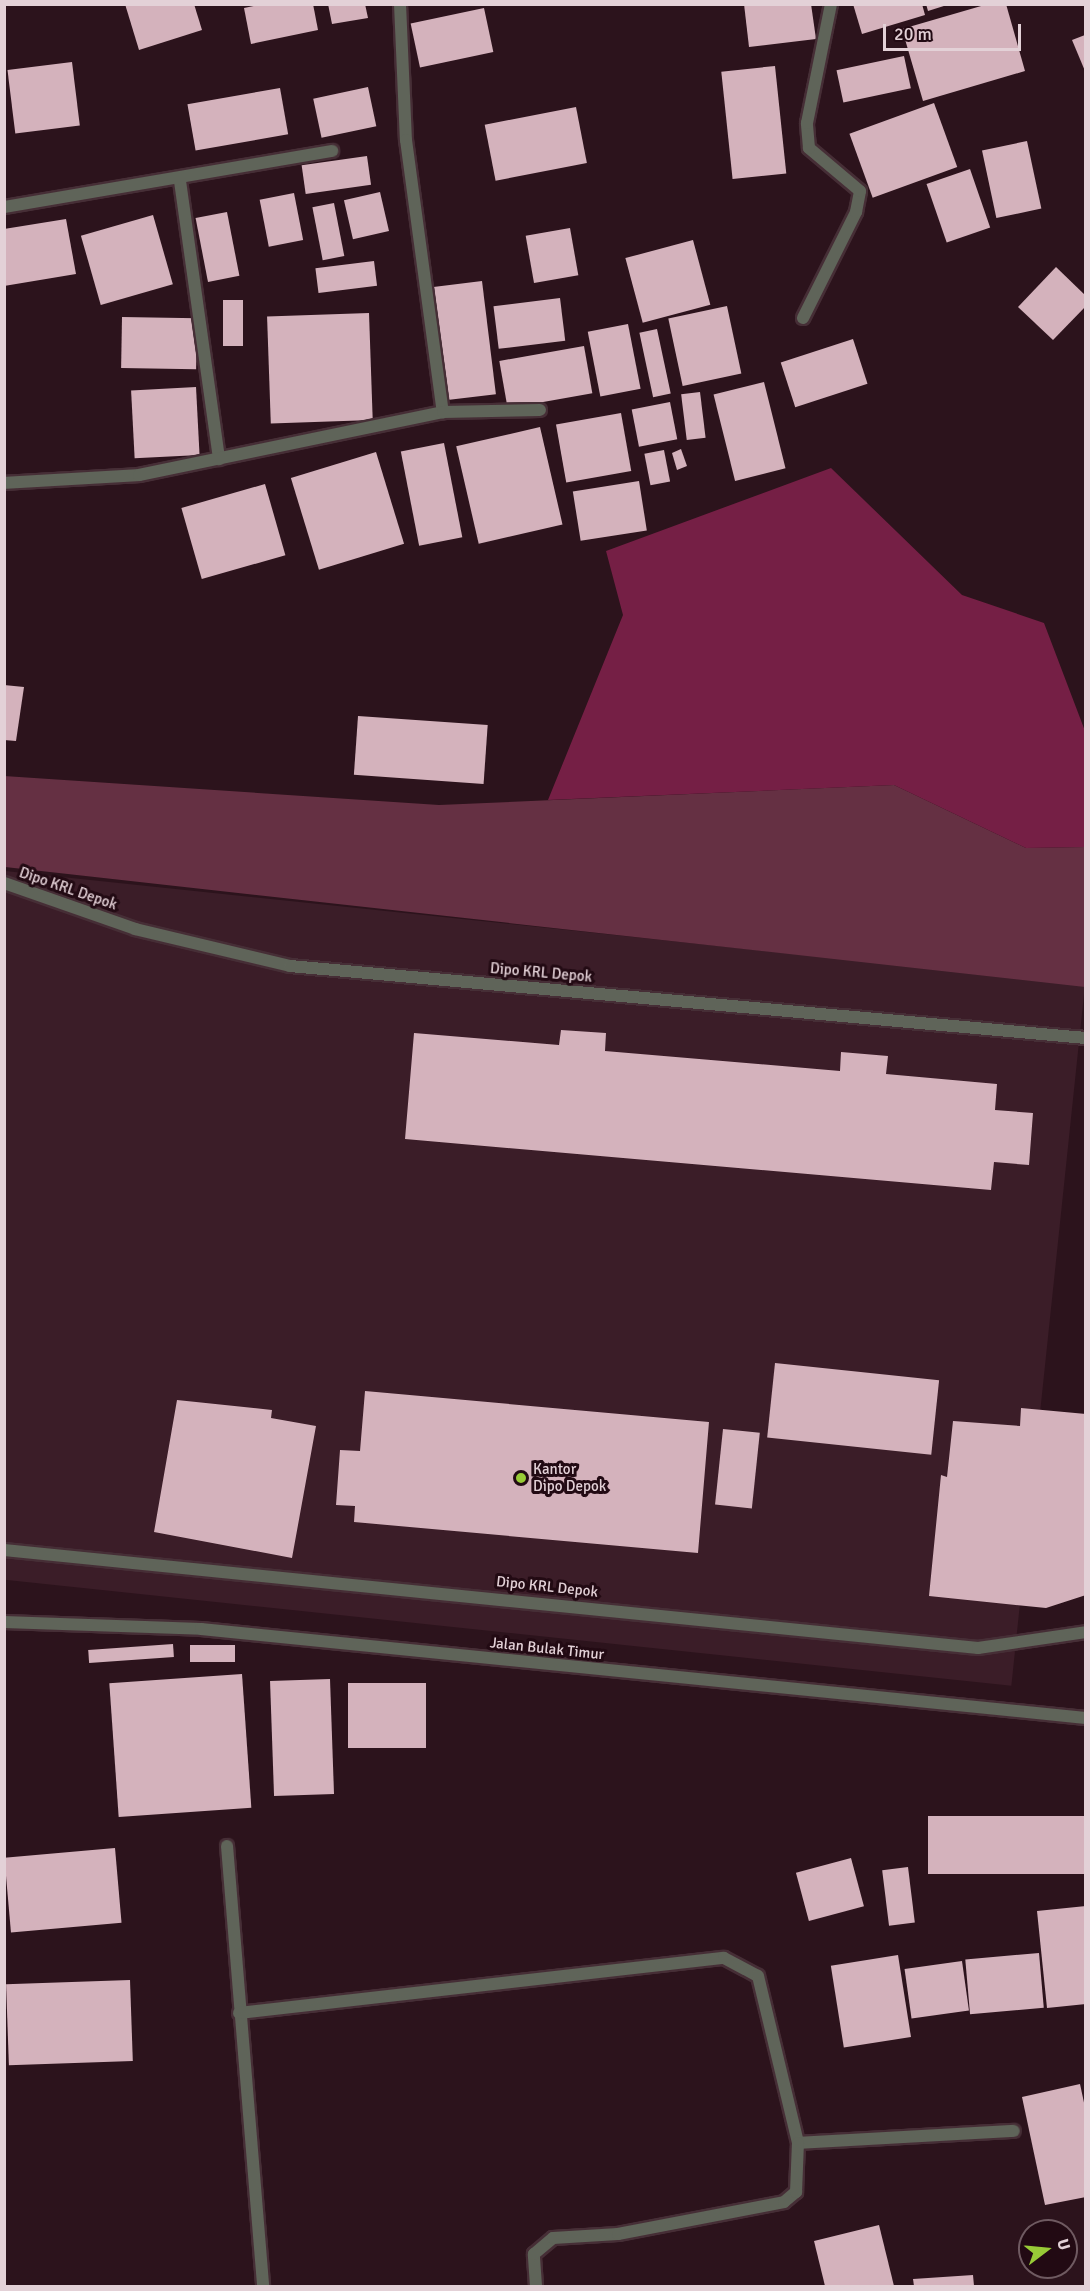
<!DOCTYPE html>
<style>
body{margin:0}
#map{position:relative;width:1090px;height:2291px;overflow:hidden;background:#2c131c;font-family:Signika,sans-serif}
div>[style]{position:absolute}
.built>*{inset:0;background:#3b1d28;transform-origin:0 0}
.green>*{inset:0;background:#653043}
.forest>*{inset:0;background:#751f45}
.building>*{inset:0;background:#d4b2bc;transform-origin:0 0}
.roads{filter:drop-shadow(2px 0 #462e36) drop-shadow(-2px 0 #462e36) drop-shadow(0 2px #462e36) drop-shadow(0 -2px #462e36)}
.lane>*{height:12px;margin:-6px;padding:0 6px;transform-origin:6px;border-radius:6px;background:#5f6459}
.street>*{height:12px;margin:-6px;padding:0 6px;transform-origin:6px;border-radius:6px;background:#5f6459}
.dots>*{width:16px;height:16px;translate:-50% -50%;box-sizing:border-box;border:3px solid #220a13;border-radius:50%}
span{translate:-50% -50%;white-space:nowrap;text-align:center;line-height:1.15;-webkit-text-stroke:6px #220a13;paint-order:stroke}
.street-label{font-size:15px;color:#e3d1d7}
.poi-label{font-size:15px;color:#e3d1d7}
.left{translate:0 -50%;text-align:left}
.frame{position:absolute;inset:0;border:6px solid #e3d1d7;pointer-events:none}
.north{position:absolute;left:1018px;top:2219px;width:60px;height:60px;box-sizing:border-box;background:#220a13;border:2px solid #6f5a61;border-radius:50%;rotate:74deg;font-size:16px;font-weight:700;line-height:24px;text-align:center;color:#e3d1d7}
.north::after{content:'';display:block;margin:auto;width:21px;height:27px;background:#98cb37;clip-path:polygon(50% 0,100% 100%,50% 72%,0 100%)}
.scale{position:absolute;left:883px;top:24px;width:138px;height:27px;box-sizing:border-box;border:3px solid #e3d1d7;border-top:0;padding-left:8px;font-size:18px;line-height:21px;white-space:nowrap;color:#e3d1d7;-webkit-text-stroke:4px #220a13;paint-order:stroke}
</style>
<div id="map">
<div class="built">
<i style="left:5px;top:871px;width:1086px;height:705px;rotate:6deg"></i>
</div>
<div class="green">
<i style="clip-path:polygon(4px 776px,439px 805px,894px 785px,1026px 848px,1085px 847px,1085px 987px,5px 867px)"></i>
</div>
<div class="forest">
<i style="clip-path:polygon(831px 468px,962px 595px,1044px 623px,1085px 731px,1085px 847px,1026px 848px,894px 785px,548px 800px,623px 615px,606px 551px)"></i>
</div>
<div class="building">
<i style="clip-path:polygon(125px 4px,194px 4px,202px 30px,139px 50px)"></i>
<i style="clip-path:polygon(264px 4px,313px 4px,318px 30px,251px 44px,244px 8px)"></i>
<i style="clip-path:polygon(328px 4px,365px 4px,368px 18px,332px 24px)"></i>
<i style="clip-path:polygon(744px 4px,811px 4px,816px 39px,749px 47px)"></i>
<i style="clip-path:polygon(853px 4px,922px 4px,925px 15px,862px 34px)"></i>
<i style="clip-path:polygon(926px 4px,946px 4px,947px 5px,928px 11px)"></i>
<i style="clip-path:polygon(988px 4px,1006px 4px,1025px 71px,923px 101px,902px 29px)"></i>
<i style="left:484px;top:8px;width:45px;height:75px;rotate:78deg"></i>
<i style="clip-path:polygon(1085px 35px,1085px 71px,1072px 40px)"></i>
<i style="left:904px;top:56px;width:33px;height:69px;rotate:78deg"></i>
<i style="left:72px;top:62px;width:64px;height:65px;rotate:83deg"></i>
<i style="left:775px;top:66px;width:108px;height:54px;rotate:84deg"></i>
<i style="left:368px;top:87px;width:40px;height:56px;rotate:78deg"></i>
<i style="left:280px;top:88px;width:47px;height:94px;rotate:80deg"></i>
<i style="left:934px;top:103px;width:68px;height:90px;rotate:70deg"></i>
<i style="left:576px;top:107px;width:57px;height:93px;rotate:79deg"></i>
<i style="left:1027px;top:141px;width:69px;height:46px;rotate:78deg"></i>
<i style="left:367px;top:156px;width:29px;height:66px;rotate:82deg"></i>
<i style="left:970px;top:169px;width:62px;height:46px;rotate:71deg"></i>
<i style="left:380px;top:192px;width:40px;height:37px;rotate:77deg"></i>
<i style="left:294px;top:193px;width:48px;height:35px;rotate:79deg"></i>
<i style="left:334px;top:203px;width:54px;height:22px;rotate:79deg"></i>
<i style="left:227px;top:212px;width:65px;height:32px;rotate:79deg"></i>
<i style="left:153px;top:215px;width:72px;height:75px;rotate:74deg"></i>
<i style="clip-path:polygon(66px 219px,76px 274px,4px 286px,4px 229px)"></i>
<i style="left:570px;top:228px;width:48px;height:45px;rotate:80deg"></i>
<i style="left:693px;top:240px;width:67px;height:70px;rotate:75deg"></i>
<i style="left:374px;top:261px;width:25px;height:59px;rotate:83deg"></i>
<i style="clip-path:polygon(1056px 267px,1086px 296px,1086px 306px,1053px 340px,1018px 307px)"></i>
<i style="left:482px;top:281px;width:114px;height:51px;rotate:83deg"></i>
<i style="left:560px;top:298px;width:43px;height:67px;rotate:83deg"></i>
<i style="left:223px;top:300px;width:20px;height:46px"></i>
<i style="left:727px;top:306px;width:69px;height:60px;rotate:78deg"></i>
<i style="left:369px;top:313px;width:107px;height:102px;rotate:88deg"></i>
<i style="left:122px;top:317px;width:75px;height:51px;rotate:1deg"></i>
<i style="left:628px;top:324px;width:66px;height:41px;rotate:79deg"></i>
<i style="left:657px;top:329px;width:66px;height:18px;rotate:78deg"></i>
<i style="left:853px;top:339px;width:47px;height:76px;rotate:72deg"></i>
<i style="left:584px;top:346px;width:48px;height:86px;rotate:80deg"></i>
<i style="left:764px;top:382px;width:89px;height:52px;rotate:76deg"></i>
<i style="left:196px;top:387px;width:68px;height:65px;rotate:87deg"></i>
<i style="left:700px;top:392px;width:46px;height:19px;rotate:83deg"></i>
<i style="left:670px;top:402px;width:38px;height:39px;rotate:79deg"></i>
<i style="left:621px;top:413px;width:59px;height:66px;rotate:80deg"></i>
<i style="left:540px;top:427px;width:100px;height:86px;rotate:77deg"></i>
<i style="left:444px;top:443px;width:96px;height:44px;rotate:79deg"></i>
<i style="clip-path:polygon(681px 449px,687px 466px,677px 470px,672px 453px)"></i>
<i style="left:664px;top:450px;width:32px;height:20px;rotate:79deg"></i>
<i style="left:376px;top:452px;width:96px;height:89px;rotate:73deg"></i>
<i style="left:639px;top:481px;width:50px;height:67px;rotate:81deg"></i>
<i style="left:265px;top:484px;width:74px;height:87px;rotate:74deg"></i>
<i style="clip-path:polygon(4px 685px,24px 687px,16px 741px,4px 740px)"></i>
<i style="left:358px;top:716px;width:130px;height:59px;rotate:4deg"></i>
<i style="clip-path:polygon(561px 1030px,606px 1033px,605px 1051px,840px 1071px,841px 1052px,888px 1056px,886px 1074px,997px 1084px,995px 1110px,1033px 1113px,1029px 1165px,994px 1162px,991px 1190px,405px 1139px,414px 1033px,559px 1045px)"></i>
<i style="left:775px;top:1363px;width:165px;height:75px;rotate:6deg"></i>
<i style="clip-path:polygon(365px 1391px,709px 1422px,698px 1553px,354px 1522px,355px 1506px,336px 1505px,340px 1450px,360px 1451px)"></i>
<i style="clip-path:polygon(177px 1400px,272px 1410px,271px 1418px,316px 1426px,292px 1558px,154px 1532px)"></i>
<i style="clip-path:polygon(1021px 1408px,1086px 1414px,1086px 1595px,1046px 1608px,929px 1596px,941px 1475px,947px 1477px,953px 1421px,1020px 1426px)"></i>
<i style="left:723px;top:1429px;width:37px;height:76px;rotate:6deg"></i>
<i style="left:173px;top:1644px;width:13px;height:85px;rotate:86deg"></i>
<i style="left:235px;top:1645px;width:17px;height:45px;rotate:90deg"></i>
<i style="left:242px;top:1674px;width:134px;height:133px;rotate:86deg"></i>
<i style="left:330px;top:1679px;width:115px;height:60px;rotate:88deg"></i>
<i style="left:348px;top:1683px;width:78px;height:65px"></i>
<i style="left:1086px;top:1816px;width:58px;height:158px;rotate:90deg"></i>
<i style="left:115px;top:1848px;width:75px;height:111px;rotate:85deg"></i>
<i style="left:851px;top:1858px;width:50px;height:57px;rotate:75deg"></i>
<i style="left:908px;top:1867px;width:56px;height:26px;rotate:83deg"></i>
<i style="clip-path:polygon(1086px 1906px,1086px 2004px,1047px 2008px,1037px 1911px)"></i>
<i style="left:1039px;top:1953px;width:55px;height:74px;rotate:85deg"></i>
<i style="left:898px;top:1955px;width:83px;height:68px;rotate:81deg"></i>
<i style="left:962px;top:1961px;width:50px;height:58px;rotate:82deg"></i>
<i style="left:130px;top:1980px;width:81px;height:124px;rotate:88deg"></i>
<i style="clip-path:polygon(1080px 2084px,1086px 2112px,1086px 2197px,1045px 2205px,1022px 2097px)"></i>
<i style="clip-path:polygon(879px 2225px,894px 2286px,825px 2286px,814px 2241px)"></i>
<i style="clip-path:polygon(973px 2275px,974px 2286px,914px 2286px,913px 2279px)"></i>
</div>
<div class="roads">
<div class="lane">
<i style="left:4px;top:883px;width:139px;rotate:19.3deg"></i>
<i style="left:135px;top:929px;width:159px;rotate:13.4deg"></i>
<i style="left:290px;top:966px;width:799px;rotate:5.17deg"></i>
<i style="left:4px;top:1550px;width:979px;rotate:5.75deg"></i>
<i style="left:978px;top:1648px;width:109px;rotate:-8.4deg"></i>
</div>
<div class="street">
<i style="left:400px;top:4px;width:136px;rotate:87.5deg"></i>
<i style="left:406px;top:140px;width:275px;rotate:82.3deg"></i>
<i style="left:180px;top:181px;width:281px;rotate:82deg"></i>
<i style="left:4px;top:207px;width:333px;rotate:-9.7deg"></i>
<i style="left:803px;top:318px;width:119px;rotate:-63.4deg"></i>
<i style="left:856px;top:212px;width:21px;rotate:-79deg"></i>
<i style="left:860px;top:191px;width:67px;rotate:-139.9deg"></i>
<i style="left:809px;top:148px;width:25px;rotate:-95deg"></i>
<i style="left:807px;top:123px;width:121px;rotate:-78.6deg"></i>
<i style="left:4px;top:483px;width:135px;rotate:-3.4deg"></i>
<i style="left:139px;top:475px;width:310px;rotate:-11.7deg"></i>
<i style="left:443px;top:412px;width:97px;rotate:-1.2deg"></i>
<i style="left:4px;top:1622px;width:197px;rotate:2deg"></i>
<i style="left:201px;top:1629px;width:889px;rotate:5.74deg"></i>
<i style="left:227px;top:1846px;width:441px;rotate:85.3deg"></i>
<i style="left:239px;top:2013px;width:488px;rotate:-6.5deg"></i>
<i style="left:724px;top:1958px;width:38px;rotate:28deg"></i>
<i style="left:758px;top:1976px;width:172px;rotate:76.5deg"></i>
<i style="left:798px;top:2143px;width:216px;rotate:-3.2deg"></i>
<i style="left:536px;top:2286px;width:32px;rotate:-94deg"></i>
<i style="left:534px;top:2254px;width:25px;rotate:-40deg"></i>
<i style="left:553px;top:2238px;width:65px;rotate:-3.5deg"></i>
<i style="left:618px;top:2234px;width:169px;rotate:-10.9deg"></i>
<i style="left:784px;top:2202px;width:16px;rotate:-40deg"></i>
<i style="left:796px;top:2192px;width:49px;rotate:-87.7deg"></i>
</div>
</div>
<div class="dots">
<i style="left:521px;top:1478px;background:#98cb37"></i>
</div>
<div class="street-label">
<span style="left:68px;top:889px;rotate:19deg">Dipo KRL Depok</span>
<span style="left:541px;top:973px;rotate:5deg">Dipo KRL Depok</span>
<span style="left:547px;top:1587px;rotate:6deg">Dipo KRL Depok</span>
<span style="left:547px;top:1649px;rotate:6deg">Jalan Bulak Timur</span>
</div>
<div class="poi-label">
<span class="left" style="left:533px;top:1478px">Kantor<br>Dipo Depok</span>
</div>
<div class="frame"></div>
<div class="north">U</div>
<div class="scale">20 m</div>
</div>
